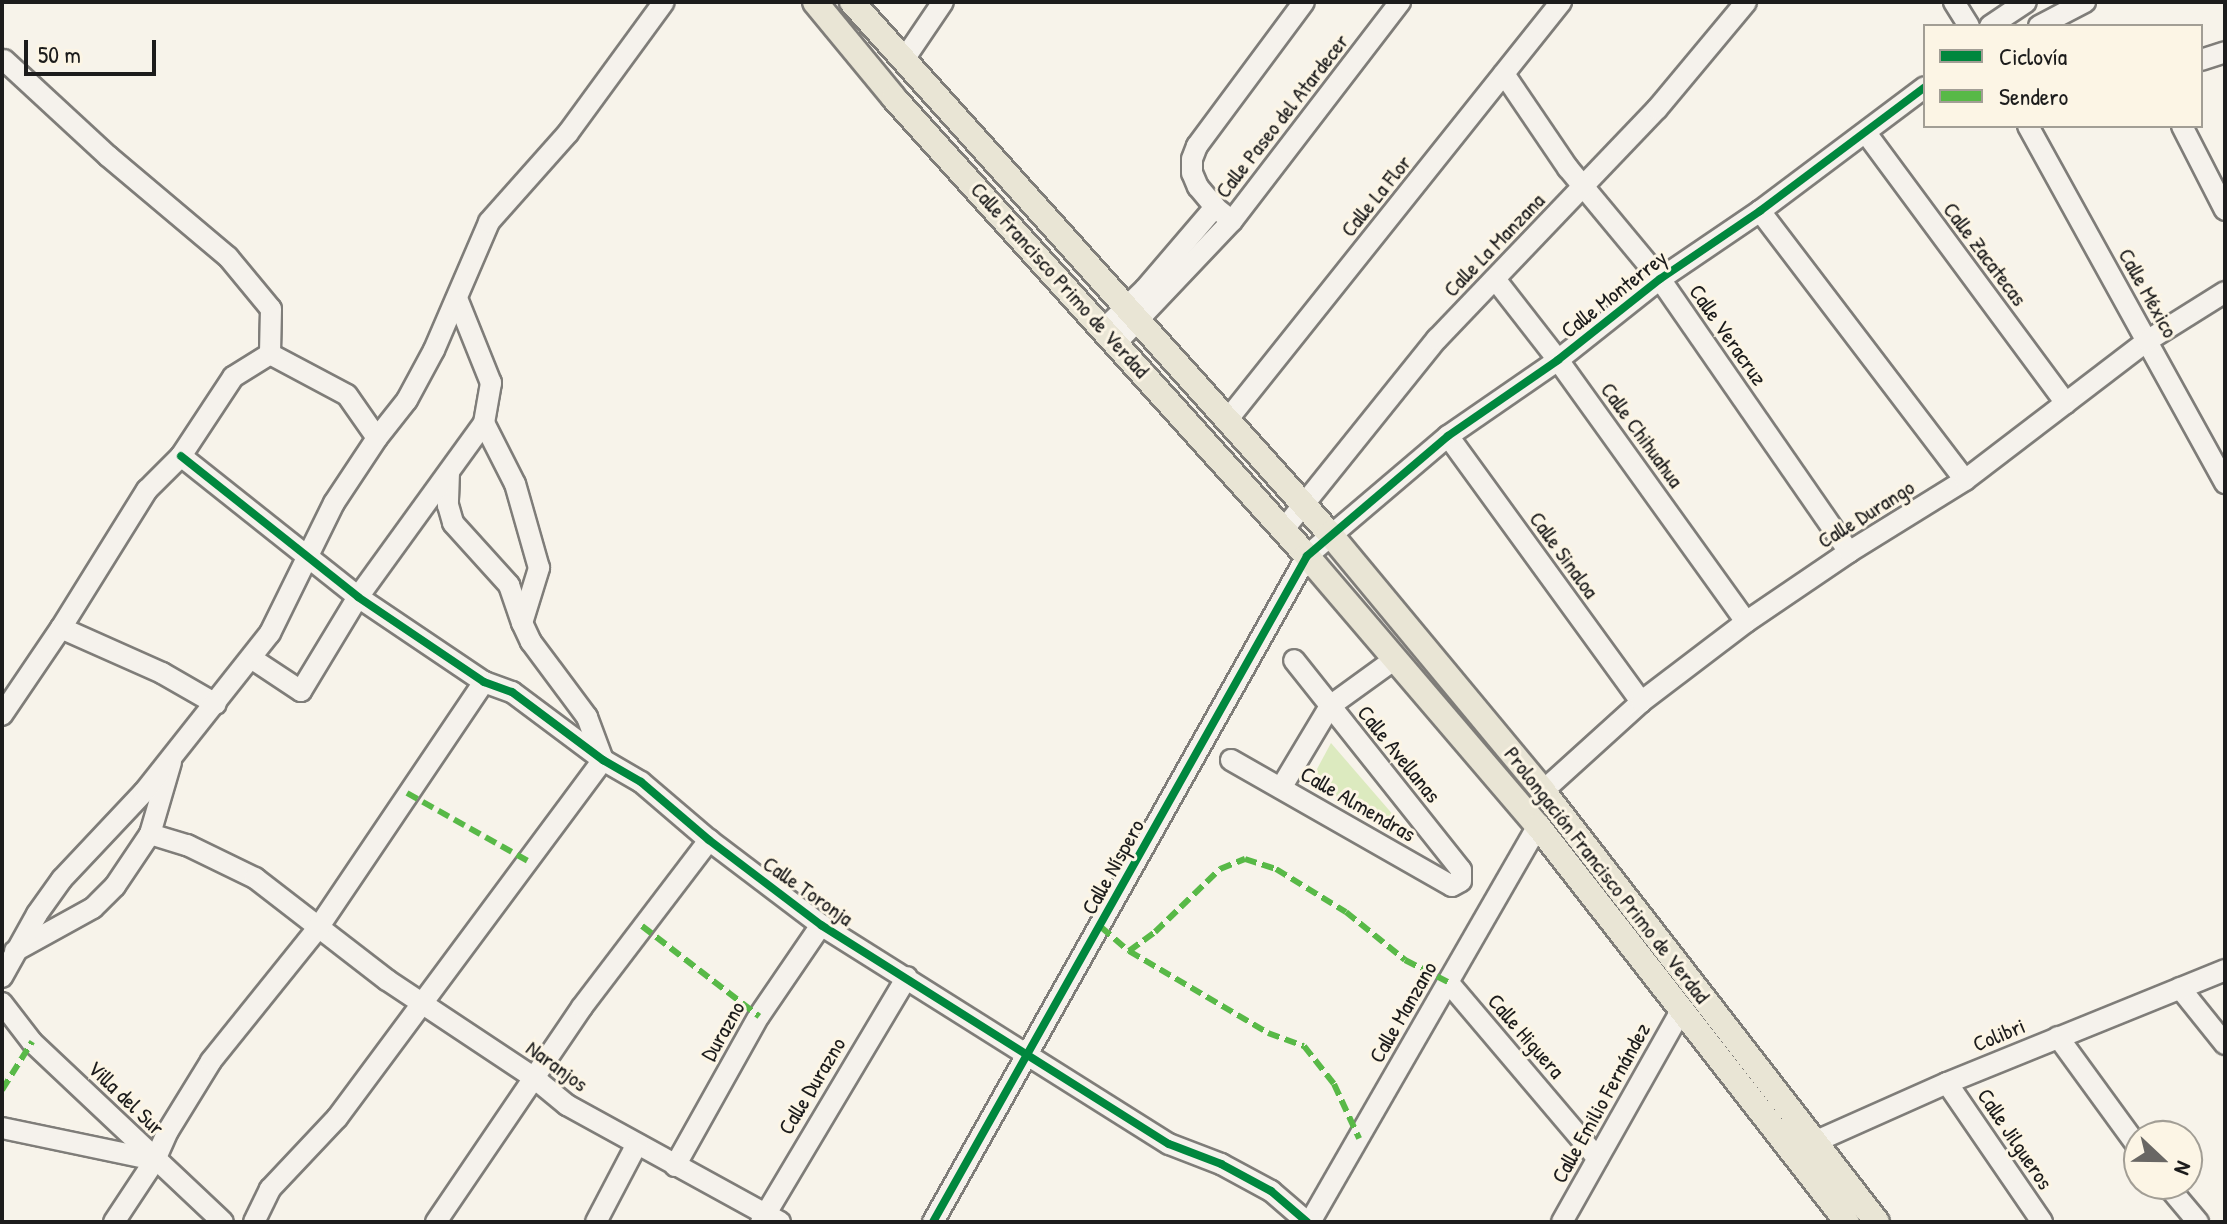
<!DOCTYPE html>
<meta charset="utf-8">
<style>
body{margin:0}
#map{position:relative;width:2227px;height:1224px;overflow:hidden;background:#f7f3ea;font-family:"Patrick Hand",sans-serif}
div>[style]{position:absolute}
.green>*{inset:0;background:#dceabf}
.roads{filter:drop-shadow(2px 0 #7f7d79) drop-shadow(-2px 0 #7f7d79) drop-shadow(0 2px #7f7d79) drop-shadow(0 -2px #7f7d79)}
.minor>*{height:20px;margin:-10px;padding:0 10px;transform-origin:10px;border-radius:10px;background:#f5f2ec}
.major>*{height:24px;margin:-12px;padding:0 12px;transform-origin:12px;border-radius:12px;background:#e9e5d5}
.quiet>*{height:6px;margin-top:-3px;transform-origin:0;background:repeating-linear-gradient(90deg,#58b947 0 12px,transparent 0 18px)}
.cycleway>*{height:8px;margin:-4px;padding:0 4px;transform-origin:4px;border-radius:4px;background:#00873e}
span{translate:-50% -50%;white-space:nowrap;text-align:center;line-height:1.15;-webkit-text-stroke:6px #fcf5e5;paint-order:stroke}
.street-label{font-size:22px;color:#1c1c1c}
.frame{position:absolute;inset:0;border:4px solid #1c1c1c;pointer-events:none}
.legend{position:absolute;left:1923px;top:24px;width:280px;height:104px;box-sizing:border-box;background:#fcf5e5;border:2px solid #a29e95;margin:0;padding:10px 14px;list-style:none;font-size:24px;color:#1c1c1c}
.legend li{display:flex;align-items:center;gap:16px;height:40px}
.legend b{width:40px;border:2px solid #a29e95}
.north{position:absolute;left:2123px;top:1120px;width:80px;height:80px;box-sizing:border-box;background:#fcf5e5;border:2px solid #a29e95;border-radius:50%;rotate:112deg;font-size:22px;font-weight:700;line-height:32px;text-align:center;color:#1c1c1c}
.north::after{content:'';display:block;margin:auto;width:28px;height:36px;background:#696764;clip-path:polygon(50% 0,100% 100%,50% 72%,0 100%)}
.scale{position:absolute;left:24px;top:40px;width:132px;height:36px;box-sizing:border-box;border:4px solid #1c1c1c;border-top:0;padding-left:10px;font-size:24px;line-height:28px;white-space:nowrap;color:#1c1c1c;-webkit-text-stroke:6px #fcf5e5;paint-order:stroke}
</style>
<div id="map">
<div class="green">
<i style="clip-path:polygon(1331px 743px,1414px 839px,1310px 782px)"></i>
</div>
<div class="roads">
<div class="minor">
<i style="left:1954px;top:2px;width:28px;rotate:58deg"></i>
<i style="left:1990px;top:26px;width:43px;rotate:-33.7deg"></i>
<i style="left:2039px;top:26px;width:52px;rotate:-27.6deg"></i>
<i style="left:4px;top:60px;width:142px;rotate:42.7deg"></i>
<i style="left:108px;top:156px;width:157px;rotate:40.1deg"></i>
<i style="left:228px;top:257px;width:67px;rotate:50.4deg"></i>
<i style="left:271px;top:309px;width:45px;rotate:91.3deg"></i>
<i style="left:270px;top:354px;width:87px;rotate:28deg"></i>
<i style="left:347px;top:395px;width:52px;rotate:55.1deg"></i>
<i style="left:2201px;top:60px;width:25px;rotate:-18deg"></i>
<i style="left:903px;top:61px;width:71px;rotate:-55.9deg"></i>
<i style="left:1504px;top:74px;width:114px;rotate:55.8deg"></i>
<i style="left:1568px;top:168px;width:144px;rotate:50.3deg"></i>
<i style="left:1660px;top:279px;width:332px;rotate:55.3deg"></i>
<i style="left:2028px;top:126px;width:408px;rotate:61.1deg"></i>
<i style="left:2182px;top:126px;width:94px;rotate:62.9deg"></i>
<i style="left:1866px;top:133px;width:336px;rotate:53.5deg"></i>
<i style="left:1760px;top:211px;width:338px;rotate:52.7deg"></i>
<i style="left:1232px;top:221px;width:22px;rotate:-141deg"></i>
<i style="left:1215px;top:207px;width:26px;rotate:-130deg"></i>
<i style="left:1198px;top:187px;width:15px;rotate:-113deg"></i>
<i style="left:1192px;top:173px;width:14px;rotate:-90deg"></i>
<i style="left:1192px;top:159px;width:14px;rotate:-69deg"></i>
<i style="left:1197px;top:146px;width:179px;rotate:-53.4deg"></i>
<i style="left:1495px;top:279px;width:103px;rotate:52.1deg"></i>
<i style="left:1558px;top:360px;width:322px;rotate:54.3deg"></i>
<i style="left:1104px;top:329px;width:57px;rotate:-44.3deg"></i>
<i style="left:1145px;top:289px;width:108px;rotate:-49.5deg"></i>
<i style="left:1117px;top:342px;width:167px;rotate:-46.5deg"></i>
<i style="left:1232px;top:221px;width:276px;rotate:-52.5deg"></i>
<i style="left:1228px;top:419px;width:534px;rotate:-51.39deg"></i>
<i style="left:1448px;top:436px;width:329px;rotate:54deg"></i>
<i style="left:181px;top:456px;width:226px;rotate:38.5deg"></i>
<i style="left:358px;top:597px;width:152px;rotate:34deg"></i>
<i style="left:484px;top:682px;width:30px;rotate:20deg"></i>
<i style="left:512px;top:692px;width:114px;rotate:36.8deg"></i>
<i style="left:603px;top:760px;width:44px;rotate:30.1deg"></i>
<i style="left:641px;top:782px;width:89px;rotate:40.5deg"></i>
<i style="left:709px;top:840px;width:141px;rotate:37.2deg"></i>
<i style="left:821px;top:925px;width:411px;rotate:32.2deg"></i>
<i style="left:1169px;top:1144px;width:56px;rotate:21deg"></i>
<i style="left:1221px;top:1164px;width:57px;rotate:28.4deg"></i>
<i style="left:1271px;top:1191px;width:48px;rotate:40.7deg"></i>
<i style="left:449px;top:472px;width:33px;rotate:92deg"></i>
<i style="left:448px;top:505px;width:19px;rotate:74deg"></i>
<i style="left:453px;top:523px;width:84px;rotate:47.9deg"></i>
<i style="left:509px;top:585px;width:40px;rotate:71.1deg"></i>
<i style="left:1284px;top:529px;width:244px;rotate:-51.2deg"></i>
<i style="left:1437px;top:339px;width:318px;rotate:-46.3deg"></i>
<i style="left:1657px;top:109px;width:139px;rotate:-50.2deg"></i>
<i style="left:61px;top:628px;width:111px;rotate:24deg"></i>
<i style="left:162px;top:673px;width:62px;rotate:29.9deg"></i>
<i style="left:251px;top:658px;width:60px;rotate:33.4deg"></i>
<i style="left:301px;top:691px;width:110px;rotate:-58.8deg"></i>
<i style="left:358px;top:597px;width:215px;rotate:-54.1deg"></i>
<i style="left:2px;top:715px;width:105px;rotate:-55.9deg"></i>
<i style="left:61px;top:628px;width:163px;rotate:-58.1deg"></i>
<i style="left:147px;top:490px;width:48px;rotate:-45deg"></i>
<i style="left:181px;top:456px;width:95px;rotate:-56.6deg"></i>
<i style="left:233px;top:377px;width:44px;rotate:-31.9deg"></i>
<i style="left:1231px;top:760px;width:254px;rotate:29.7deg"></i>
<i style="left:1452px;top:886px;width:10px;rotate:-29deg"></i>
<i style="left:1461px;top:881px;width:11px;rotate:-90deg"></i>
<i style="left:1461px;top:870px;width:268px;rotate:-128.5deg"></i>
<i style="left:1281px;top:788px;width:96px;rotate:-59.1deg"></i>
<i style="left:1330px;top:706px;width:80px;rotate:-35.9deg"></i>
<i style="left:1543px;top:791px;width:132px;rotate:-42.2deg"></i>
<i style="left:1641px;top:702px;width:132px;rotate:-37.3deg"></i>
<i style="left:1746px;top:622px;width:125px;rotate:-34.2deg"></i>
<i style="left:1849px;top:552px;width:137px;rotate:-31.8deg"></i>
<i style="left:1965px;top:480px;width:229px;rotate:-37.4deg"></i>
<i style="left:2147px;top:341px;width:92px;rotate:-32.1deg"></i>
<i style="left:150px;top:834px;width:39px;rotate:17deg"></i>
<i style="left:187px;top:845px;width:76px;rotate:25.9deg"></i>
<i style="left:255px;top:878px;width:167px;rotate:37.7deg"></i>
<i style="left:387px;top:980px;width:175px;rotate:33.6deg"></i>
<i style="left:533px;top:1077px;width:44px;rotate:39.5deg"></i>
<i style="left:567px;top:1105px;width:243px;rotate:28.8deg"></i>
<i style="left:15px;top:951px;width:89px;rotate:-28.9deg"></i>
<i style="left:93px;top:908px;width:31px;rotate:-45deg"></i>
<i style="left:115px;top:886px;width:63px;rotate:-56.1deg"></i>
<i style="left:150px;top:834px;width:75px;rotate:-73.7deg"></i>
<i style="left:2px;top:977px;width:72px;rotate:-60.9deg"></i>
<i style="left:37px;top:914px;width:43px;rotate:-54.5deg"></i>
<i style="left:62px;top:879px;width:120px;rotate:-46.7deg"></i>
<i style="left:144px;top:792px;width:203px;rotate:-51.6deg"></i>
<i style="left:270px;top:633px;width:145px;rotate:-63.8deg"></i>
<i style="left:334px;top:503px;width:78px;rotate:-56.5deg"></i>
<i style="left:377px;top:438px;width:48px;rotate:-51.7deg"></i>
<i style="left:407px;top:400px;width:57px;rotate:-61.6deg"></i>
<i style="left:434px;top:350px;width:139px;rotate:-66.7deg"></i>
<i style="left:489px;top:222px;width:119px;rotate:-48.4deg"></i>
<i style="left:568px;top:133px;width:162px;rotate:-53.8deg"></i>
<i style="left:1448px;top:982px;width:231px;rotate:49.7deg"></i>
<i style="left:2180px;top:988px;width:72px;rotate:51.2deg"></i>
<i style="left:2px;top:1003px;width:49px;rotate:52.4deg"></i>
<i style="left:32px;top:1042px;width:262px;rotate:43.3deg"></i>
<i style="left:2058px;top:1037px;width:137px;rotate:53.9deg"></i>
<i style="left:1947px;top:1083px;width:168px;rotate:55.6deg"></i>
<i style="left:2px;top:1128px;width:156px;rotate:11.8deg"></i>
<i style="left:1801px;top:1148px;width:160px;rotate:-24deg"></i>
<i style="left:1947px;top:1083px;width:300px;rotate:-22.1deg"></i>
<i style="left:675px;top:1166px;width:172px;rotate:-60.8deg"></i>
<i style="left:759px;top:1016px;width:110px;rotate:-55.7deg"></i>
<i style="left:2166px;top:1184px;width:50px;rotate:49.9deg"></i>
<i style="left:114px;top:1222px;width:74px;rotate:-56.5deg"></i>
<i style="left:155px;top:1160px;width:32px;rotate:-66deg"></i>
<i style="left:168px;top:1131px;width:82px;rotate:-58.4deg"></i>
<i style="left:211px;top:1061px;width:171px;rotate:-51.2deg"></i>
<i style="left:318px;top:928px;width:297px;rotate:-56deg"></i>
<i style="left:254px;top:1222px;width:37px;rotate:-64deg"></i>
<i style="left:270px;top:1189px;width:98px;rotate:-46.7deg"></i>
<i style="left:337px;top:1118px;width:446px;rotate:-53.4deg"></i>
<i style="left:603px;top:760px;width:46px;rotate:-110.4deg"></i>
<i style="left:587px;top:717px;width:94px;rotate:-126.7deg"></i>
<i style="left:531px;top:642px;width:21px;rotate:-115deg"></i>
<i style="left:522px;top:623px;width:58px;rotate:-72.8deg"></i>
<i style="left:539px;top:568px;width:87px;rotate:-105.9deg"></i>
<i style="left:515px;top:484px;width:68px;rotate:-116.9deg"></i>
<i style="left:484px;top:423px;width:41px;rotate:-80.1deg"></i>
<i style="left:491px;top:383px;width:88px;rotate:-111.9deg"></i>
<i style="left:436px;top:1222px;width:260px;rotate:-55.8deg"></i>
<i style="left:582px;top:1007px;width:210px;rotate:-52.7deg"></i>
<i style="left:596px;top:1222px;width:88px;rotate:-62.3deg"></i>
<i style="left:761px;top:1222px;width:285px;rotate:-59.2deg"></i>
<i style="left:933px;top:1222px;width:764px;rotate:-60.68deg"></i>
<i style="left:1307px;top:556px;width:185px;rotate:-40.4deg"></i>
<i style="left:1448px;top:436px;width:134px;rotate:-34.6deg"></i>
<i style="left:1558px;top:360px;width:130px;rotate:-38.5deg"></i>
<i style="left:1660px;top:279px;width:121px;rotate:-34.2deg"></i>
<i style="left:1760px;top:211px;width:206px;rotate:-36.9deg"></i>
<i style="left:1310px;top:1222px;width:457px;rotate:-60.1deg"></i>
<i style="left:1562px;top:1222px;width:244px;rotate:-60.6deg"></i>
</div>
<div class="major">
<i style="left:815px;top:2px;width:124px;rotate:50.5deg"></i>
<i style="left:894px;top:98px;width:617px;rotate:47.96deg"></i>
<i style="left:1307px;top:556px;width:355px;rotate:49.5deg"></i>
<i style="left:1538px;top:826px;width:502px;rotate:52.03deg"></i>
<i style="left:852px;top:2px;width:715px;rotate:48.06deg"></i>
<i style="left:1330px;top:534px;width:334px;rotate:50.3deg"></i>
<i style="left:1543px;top:791px;width:545px;rotate:52.23deg"></i>
</div>
</div>
<div class="quiet">
<i style="left:407px;top:793px;width:139px;rotate:29.3deg"></i>
<i style="left:642px;top:926px;width:148px;rotate:37.6deg"></i>
<i style="left:1101px;top:927px;width:37px;rotate:41deg"></i>
<i style="left:1129px;top:951px;width:161px;rotate:30.5deg"></i>
<i style="left:1268px;top:1033px;width:38px;rotate:20deg"></i>
<i style="left:1304px;top:1046px;width:48px;rotate:51.7deg"></i>
<i style="left:1334px;top:1084px;width:60px;rotate:65.2deg"></i>
<i style="left:1129px;top:951px;width:32px;rotate:-36deg"></i>
<i style="left:1155px;top:932px;width:91px;rotate:-44.1deg"></i>
<i style="left:1220px;top:869px;width:27px;rotate:-22deg"></i>
<i style="left:1245px;top:859px;width:33px;rotate:18deg"></i>
<i style="left:1276px;top:869px;width:82px;rotate:31.6deg"></i>
<i style="left:1346px;top:912px;width:76px;rotate:39.1deg"></i>
<i style="left:1405px;top:960px;width:48px;rotate:27.1deg"></i>
<i style="left:2px;top:1090px;width:57px;rotate:-58deg"></i>
</div>
<div class="cycleway">
<i style="left:181px;top:456px;width:226px;rotate:38.5deg"></i>
<i style="left:358px;top:597px;width:152px;rotate:34deg"></i>
<i style="left:484px;top:682px;width:30px;rotate:20deg"></i>
<i style="left:512px;top:692px;width:114px;rotate:36.8deg"></i>
<i style="left:603px;top:760px;width:44px;rotate:30.1deg"></i>
<i style="left:641px;top:782px;width:89px;rotate:40.5deg"></i>
<i style="left:709px;top:840px;width:141px;rotate:37.2deg"></i>
<i style="left:821px;top:925px;width:411px;rotate:32.2deg"></i>
<i style="left:1169px;top:1144px;width:56px;rotate:21deg"></i>
<i style="left:1221px;top:1164px;width:57px;rotate:28.4deg"></i>
<i style="left:1271px;top:1191px;width:48px;rotate:40.7deg"></i>
<i style="left:933px;top:1222px;width:764px;rotate:-60.68deg"></i>
<i style="left:1307px;top:556px;width:185px;rotate:-40.4deg"></i>
<i style="left:1448px;top:436px;width:134px;rotate:-34.6deg"></i>
<i style="left:1558px;top:360px;width:130px;rotate:-38.5deg"></i>
<i style="left:1660px;top:279px;width:121px;rotate:-34.2deg"></i>
<i style="left:1760px;top:211px;width:206px;rotate:-36.9deg"></i>
</div>
<div class="street-label">
<span style="left:1282px;top:116px;rotate:-52deg">Calle Paseo del Atardecer</span>
<span style="left:1376px;top:196px;rotate:-51deg">Calle La Flor</span>
<span style="left:1494px;top:245px;rotate:-46deg">Calle La Manzana</span>
<span style="left:1985px;top:254px;rotate:53deg">Calle Zacatecas</span>
<span style="left:1060px;top:280px;rotate:48deg">Calle Francisco Primo de Verdad</span>
<span style="left:2148px;top:293px;rotate:61deg">Calle México</span>
<span style="left:1614px;top:294px;rotate:-38deg">Calle Monterrey</span>
<span style="left:1728px;top:335px;rotate:55deg">Calle Veracruz</span>
<span style="left:1642px;top:435px;rotate:54deg">Calle Chihuahua</span>
<span style="left:1866px;top:514px;rotate:-32deg">Calle Durango</span>
<span style="left:1564px;top:555px;rotate:54deg">Calle Sinaloa</span>
<span style="left:1399px;top:754px;rotate:51deg">Calle Avellanas</span>
<span style="left:1358px;top:804px;rotate:30deg">Calle Almendras</span>
<span style="left:1113px;top:867px;rotate:-61deg">Calle Níspero</span>
<span style="left:1607px;top:875px;rotate:52deg">Prolongación Francisco Primo de Verdad</span>
<span style="left:808px;top:891px;rotate:35deg">Calle Toronja</span>
<span style="left:1403px;top:1012px;rotate:-60deg">Calle Manzano</span>
<span style="left:723px;top:1031px;rotate:-60deg">Durazno</span>
<span style="left:1999px;top:1035px;rotate:-22deg">Colibri</span>
<span style="left:1526px;top:1036px;rotate:49deg">Calle Higuera</span>
<span style="left:557px;top:1066px;rotate:36deg">Naranjos</span>
<span style="left:812px;top:1086px;rotate:-59deg">Calle Durazno</span>
<span style="left:126px;top:1098px;rotate:44deg">Villa del Sur</span>
<span style="left:1601px;top:1103px;rotate:-61deg">Calle Emilio Fernández</span>
<span style="left:2015px;top:1139px;rotate:56deg">Calle Jilgueros</span>
</div>
<div class="frame"></div>
<ul class="legend">
<li><b style="height:10px;background:#00873e"></b>Ciclovía</li>
<li><b style="height:10px;background:#58b947"></b>Sendero</li>
</ul>
<div class="north">N</div>
<div class="scale">50 m</div>
</div>
